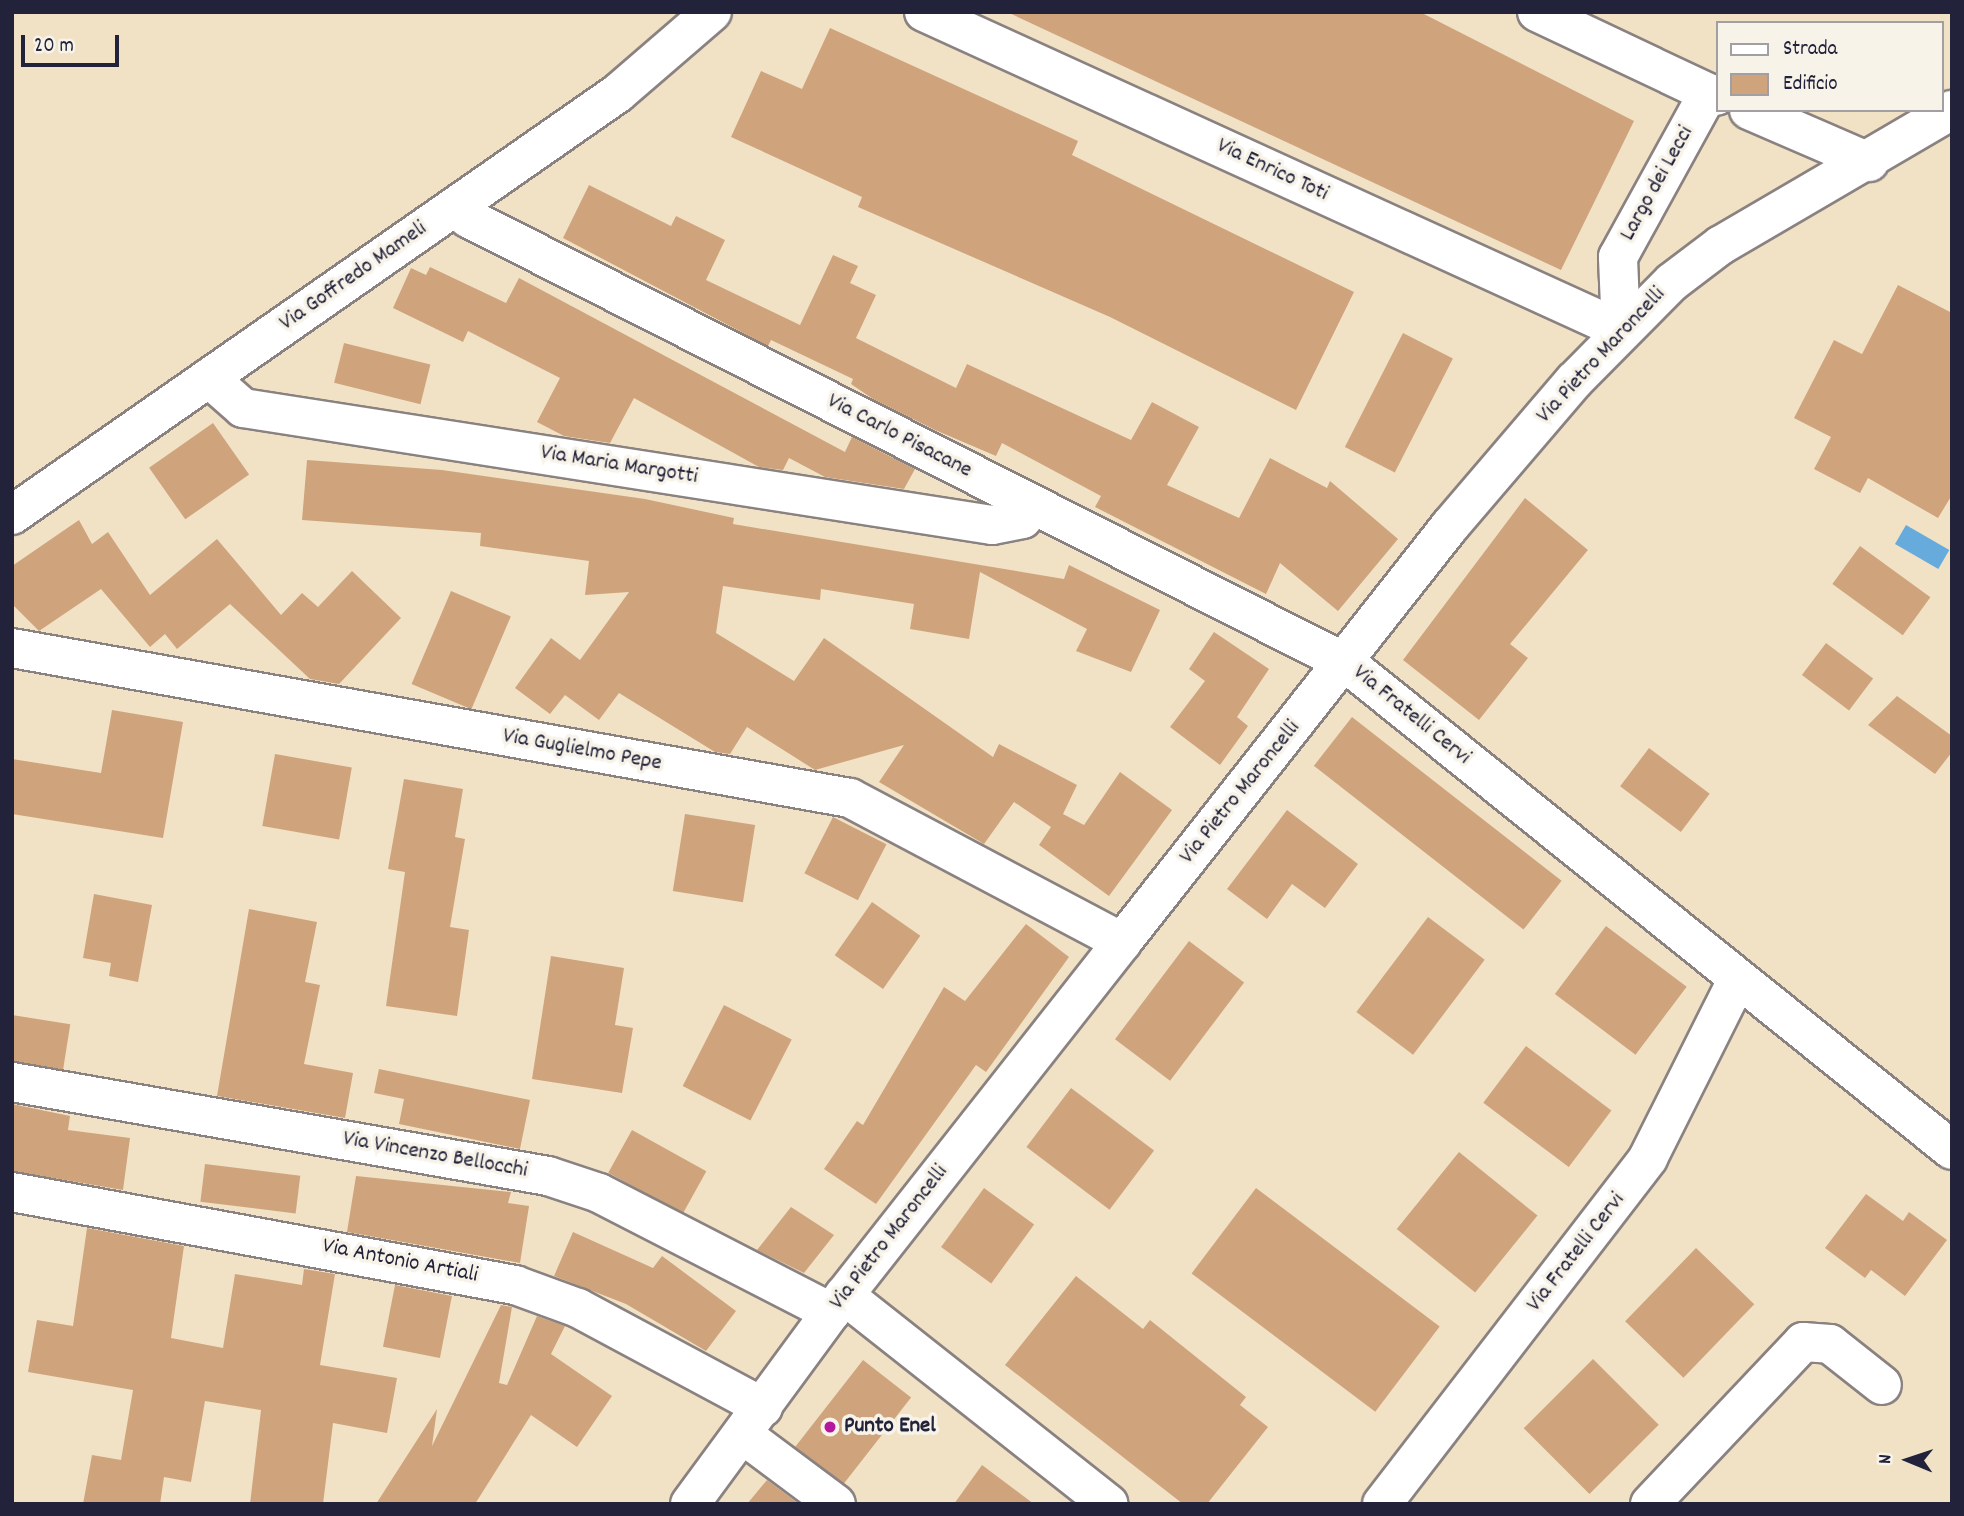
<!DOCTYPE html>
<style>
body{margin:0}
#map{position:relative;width:1964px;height:1516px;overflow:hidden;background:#f1e2c6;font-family:Dekko,sans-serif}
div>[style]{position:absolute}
.water>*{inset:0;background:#67abdc;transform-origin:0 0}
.building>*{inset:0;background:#cfa47d;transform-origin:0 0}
.roads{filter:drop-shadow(2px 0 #8a8280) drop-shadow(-2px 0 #8a8280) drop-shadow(0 2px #8a8280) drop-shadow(0 -2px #8a8280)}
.street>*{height:38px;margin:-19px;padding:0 19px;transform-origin:19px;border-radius:19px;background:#fff}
.secondary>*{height:38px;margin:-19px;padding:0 19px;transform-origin:19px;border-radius:19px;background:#fff}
.dots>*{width:19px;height:19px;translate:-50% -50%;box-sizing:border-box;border:4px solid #f7f3e8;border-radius:50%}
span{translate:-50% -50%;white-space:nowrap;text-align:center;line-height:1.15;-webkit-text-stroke:7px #f7f3e8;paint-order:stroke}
.street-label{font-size:23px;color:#22223b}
.poi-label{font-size:23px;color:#22223b;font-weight:700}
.left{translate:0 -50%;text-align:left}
.frame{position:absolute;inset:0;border:14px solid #22223b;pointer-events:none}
.legend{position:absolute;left:1716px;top:21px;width:228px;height:91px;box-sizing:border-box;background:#f7f3e8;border:2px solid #a29fa3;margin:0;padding:9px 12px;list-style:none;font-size:21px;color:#22223b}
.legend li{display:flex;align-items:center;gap:14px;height:35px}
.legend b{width:35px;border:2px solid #a29fa3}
.north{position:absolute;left:1873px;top:1425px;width:70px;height:70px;-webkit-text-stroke:5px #f7f3e8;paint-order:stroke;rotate:272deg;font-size:19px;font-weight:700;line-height:28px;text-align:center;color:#22223b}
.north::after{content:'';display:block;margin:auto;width:24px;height:32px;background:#22223b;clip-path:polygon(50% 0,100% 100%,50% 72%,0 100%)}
.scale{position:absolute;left:21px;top:35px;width:98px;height:32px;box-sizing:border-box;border:4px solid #22223b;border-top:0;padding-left:9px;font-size:21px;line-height:24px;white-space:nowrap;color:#22223b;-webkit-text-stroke:5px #f7f3e8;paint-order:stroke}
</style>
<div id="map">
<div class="water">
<i style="left:1906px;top:525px;width:50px;height:22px;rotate:30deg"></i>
</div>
<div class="building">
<i style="clip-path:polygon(1007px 12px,1420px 12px,1634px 121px,1561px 270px)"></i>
<i style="clip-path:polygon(830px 28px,1078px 141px,1072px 155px,1354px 292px,1296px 410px,1110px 317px,858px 207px,862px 197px,731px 137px,761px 71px,802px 89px)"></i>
<i style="clip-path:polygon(589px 185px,671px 226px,676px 216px,725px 240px,706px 280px,800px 325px,833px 255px,858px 266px,850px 283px,876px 295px,856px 338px,956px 388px,967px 364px,1131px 440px,1152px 402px,1199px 427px,1167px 485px,1239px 518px,1270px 458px,1327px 488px,1330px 481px,1398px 539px,1338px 611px,1280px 563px,1266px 594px,1095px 507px,1101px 496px,1002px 443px,996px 456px,935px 430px,873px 399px,851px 384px,853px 379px,771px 340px,768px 346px,563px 238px)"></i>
<i style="clip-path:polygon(430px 267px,506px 303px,519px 278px,845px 452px,852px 437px,915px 469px,904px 489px,825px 477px,789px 458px,783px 470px,759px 467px,634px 398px,610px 443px,564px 436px,537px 422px,560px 378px,468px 331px,463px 342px,393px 308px,411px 268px,426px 275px)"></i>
<i style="clip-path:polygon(1898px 285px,1952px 313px,1952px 495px,1938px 518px,1868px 478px,1860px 493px,1814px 469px,1831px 437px,1794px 418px,1834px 340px,1862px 354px)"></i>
<i style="left:1403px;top:333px;width:56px;height:128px;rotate:27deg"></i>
<i style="left:344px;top:343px;width:89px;height:41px;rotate:14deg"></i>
<i style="left:213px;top:423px;width:63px;height:78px;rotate:55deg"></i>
<i style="clip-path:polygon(307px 460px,442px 470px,645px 499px,734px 518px,733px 524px,1064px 579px,1069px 565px,1160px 610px,1131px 672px,1076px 651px,1087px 629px,980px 572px,969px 639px,910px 629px,914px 604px,821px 589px,820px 600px,723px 586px,716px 633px,794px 681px,824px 638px,993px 757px,999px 744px,1077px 785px,1063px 814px,1084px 825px,1120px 772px,1172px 810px,1109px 896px,1039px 845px,1051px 827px,1014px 802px,984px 844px,879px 782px,904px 745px,815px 770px,747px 727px,730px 754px,715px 752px,619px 693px,599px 720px,565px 695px,550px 714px,515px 688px,551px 638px,580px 660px,629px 592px,585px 595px,589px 561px,480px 546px,481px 533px,302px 520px)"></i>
<i style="clip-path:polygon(1525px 498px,1588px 550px,1510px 644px,1528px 658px,1479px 720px,1403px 660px)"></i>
<i style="clip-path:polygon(79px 520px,92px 544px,108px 532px,150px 595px,217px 539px,281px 615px,302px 593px,318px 607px,352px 571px,401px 618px,339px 684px,310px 679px,230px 604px,177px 649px,165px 634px,150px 647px,101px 589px,39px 631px,12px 604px,12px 566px)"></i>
<i style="left:1860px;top:546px;width:87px;height:47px;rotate:36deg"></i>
<i style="left:451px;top:591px;width:65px;height:101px;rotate:23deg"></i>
<i style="clip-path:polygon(1214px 632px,1269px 669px,1237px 717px,1248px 726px,1220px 765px,1170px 727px,1205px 681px,1189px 669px)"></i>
<i style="left:1826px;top:643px;width:59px;height:40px;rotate:37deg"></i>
<i style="clip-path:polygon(1897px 696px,1952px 736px,1952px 752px,1935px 774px,1868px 725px)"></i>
<i style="clip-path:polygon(112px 710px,183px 722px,163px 838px,12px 814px,12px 759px,101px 773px)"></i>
<i style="left:1352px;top:717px;width:266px;height:62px;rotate:38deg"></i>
<i style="left:1649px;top:748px;width:76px;height:48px;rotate:37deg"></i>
<i style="left:275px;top:754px;width:78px;height:73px;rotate:10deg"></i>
<i style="clip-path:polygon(404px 779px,463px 789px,455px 837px,465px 839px,450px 927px,469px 930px,457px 1016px,386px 1006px,405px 872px,388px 869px)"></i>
<i style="clip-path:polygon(1287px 810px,1358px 864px,1325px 908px,1292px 884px,1267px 919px,1227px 889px)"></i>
<i style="left:685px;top:814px;width:71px;height:78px;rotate:9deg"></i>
<i style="left:833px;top:817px;width:60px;height:63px;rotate:27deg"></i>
<i style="clip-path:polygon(94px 894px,152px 905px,138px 982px,109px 976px,111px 963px,83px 958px)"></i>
<i style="left:872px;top:902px;width:59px;height:65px;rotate:35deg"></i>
<i style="clip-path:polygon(249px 909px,317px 922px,305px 982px,320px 985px,304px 1064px,353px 1073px,345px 1118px,217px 1096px)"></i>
<i style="left:1428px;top:917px;width:71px;height:119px;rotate:37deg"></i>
<i style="clip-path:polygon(1026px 924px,1069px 957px,986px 1072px,976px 1065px,876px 1204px,824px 1169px,857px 1121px,863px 1125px,944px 987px,965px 1001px)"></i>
<i style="left:1606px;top:926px;width:101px;height:85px;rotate:37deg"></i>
<i style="left:1189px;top:941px;width:69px;height:123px;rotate:37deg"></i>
<i style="clip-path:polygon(551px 956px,624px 968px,615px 1025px,633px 1028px,622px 1093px,532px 1079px)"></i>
<i style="left:724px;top:1005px;width:76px;height:91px;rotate:27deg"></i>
<i style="left:12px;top:1015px;width:59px;height:46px;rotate:9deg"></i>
<i style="left:1526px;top:1046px;width:107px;height:71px;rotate:37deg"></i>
<i style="clip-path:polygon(379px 1069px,530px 1100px,520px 1149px,399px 1124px,404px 1099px,374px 1093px)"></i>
<i style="left:1071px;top:1088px;width:104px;height:74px;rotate:37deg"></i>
<i style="clip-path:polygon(12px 1104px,70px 1116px,68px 1130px,130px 1138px,123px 1190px,12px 1171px)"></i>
<i style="left:632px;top:1130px;width:85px;height:49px;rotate:29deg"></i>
<i style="left:1459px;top:1152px;width:101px;height:99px;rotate:39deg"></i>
<i style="left:205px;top:1164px;width:96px;height:38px;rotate:7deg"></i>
<i style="clip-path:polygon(356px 1176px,511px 1192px,508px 1203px,529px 1206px,520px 1263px,347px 1232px)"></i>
<i style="left:984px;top:1188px;width:62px;height:73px;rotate:36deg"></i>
<i style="left:1256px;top:1188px;width:230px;height:107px;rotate:37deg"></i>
<i style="clip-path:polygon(1866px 1194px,1903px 1221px,1909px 1212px,1947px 1240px,1905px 1296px,1871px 1270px,1865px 1278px,1825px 1248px)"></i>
<i style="clip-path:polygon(791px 1207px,834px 1235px,804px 1273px,757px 1250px)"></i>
<i style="clip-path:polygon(87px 1228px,184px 1246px,171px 1338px,223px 1348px,235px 1274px,302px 1285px,304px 1269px,335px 1274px,320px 1365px,397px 1378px,387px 1433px,333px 1423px,323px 1504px,250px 1504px,261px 1410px,205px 1401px,191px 1482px,164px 1477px,160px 1504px,83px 1504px,92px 1455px,121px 1460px,133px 1390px,28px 1372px,37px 1320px,73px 1326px)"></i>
<i style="clip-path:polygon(573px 1232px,653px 1268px,662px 1256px,736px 1311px,706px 1351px,626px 1304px,554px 1276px)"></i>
<i style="left:1696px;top:1248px;width:81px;height:102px;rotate:44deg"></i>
<i style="clip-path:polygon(1076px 1276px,1143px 1329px,1150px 1320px,1246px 1397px,1240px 1405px,1268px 1427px,1207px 1504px,1183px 1504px,1005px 1365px)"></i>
<i style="left:395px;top:1285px;width:58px;height:63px;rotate:11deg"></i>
<i style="clip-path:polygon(501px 1305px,512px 1307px,499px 1383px,507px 1385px,537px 1316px,565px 1326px,551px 1354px,612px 1396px,577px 1447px,531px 1415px,475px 1504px,376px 1504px,437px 1409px,432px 1446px)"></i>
<i style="left:1593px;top:1359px;width:93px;height:98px;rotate:45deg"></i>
<i style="left:863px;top:1360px;width:61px;height:110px;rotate:38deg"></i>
<i style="clip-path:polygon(982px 1465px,1034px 1504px,954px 1504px)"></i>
<i style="clip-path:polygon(767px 1480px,799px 1504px,747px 1504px)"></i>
</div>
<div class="roads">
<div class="street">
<i style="left:924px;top:12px;width:766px;rotate:24.52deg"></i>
<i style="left:1621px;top:330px;width:73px;rotate:-92.4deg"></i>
<i style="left:1618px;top:257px;width:187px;rotate:-61.2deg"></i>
<i style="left:1708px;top:93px;width:9px;rotate:18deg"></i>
<i style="left:1537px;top:12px;width:189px;rotate:25.3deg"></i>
<i style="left:1749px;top:110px;width:131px;rotate:23.4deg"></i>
<i style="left:459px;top:204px;width:17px;rotate:57deg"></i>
<i style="left:468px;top:218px;width:984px;rotate:26.88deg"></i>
<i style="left:1346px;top:663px;width:777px;rotate:38.79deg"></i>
<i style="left:209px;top:378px;width:45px;rotate:41.4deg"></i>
<i style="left:243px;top:408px;width:758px;rotate:8.88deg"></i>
<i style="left:992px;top:525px;width:31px;rotate:-11deg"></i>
<i style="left:1022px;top:519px;width:18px;rotate:-45deg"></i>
<i style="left:12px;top:648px;width:851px;rotate:10.15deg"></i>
<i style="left:850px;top:798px;width:308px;rotate:27.9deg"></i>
<i style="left:12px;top:1082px;width:544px;rotate:9.95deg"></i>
<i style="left:548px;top:1176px;width:54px;rotate:18.4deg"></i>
<i style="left:599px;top:1193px;width:261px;rotate:27.2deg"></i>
<i style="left:12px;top:1192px;width:512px;rotate:10.48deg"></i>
<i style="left:515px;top:1285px;width:67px;rotate:20.1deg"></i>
<i style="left:578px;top:1308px;width:210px;rotate:28.2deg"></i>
<i style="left:844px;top:1295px;width:337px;rotate:38.3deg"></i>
<i style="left:742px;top:1434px;width:117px;rotate:36.7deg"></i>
<i style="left:1382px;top:1504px;width:436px;rotate:-52.4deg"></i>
<i style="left:1648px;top:1158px;width:199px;rotate:-63.4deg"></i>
<i style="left:1650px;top:1504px;width:223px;rotate:-46.6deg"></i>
<i style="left:1803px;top:1342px;width:27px;rotate:4deg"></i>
<i style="left:1830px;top:1344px;width:66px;rotate:38.3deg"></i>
</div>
<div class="secondary">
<i style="left:12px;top:515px;width:738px;rotate:-34.85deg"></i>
<i style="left:618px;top:93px;width:124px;rotate:-40.8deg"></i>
<i style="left:690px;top:1504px;width:238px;rotate:-53.7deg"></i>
<i style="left:831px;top:1312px;width:471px;rotate:-51.8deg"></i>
<i style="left:1122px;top:942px;width:530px;rotate:-51.75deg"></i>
<i style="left:1450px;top:526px;width:191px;rotate:-49.5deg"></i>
<i style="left:1574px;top:381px;width:139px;rotate:-45.3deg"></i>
<i style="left:1672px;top:282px;width:61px;rotate:-37.1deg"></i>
<i style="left:1721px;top:245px;width:268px;rotate:-30.3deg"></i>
</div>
</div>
<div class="dots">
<i style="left:830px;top:1427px;background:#b5179e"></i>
</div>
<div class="street-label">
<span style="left:1272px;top:171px;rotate:25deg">Via Enrico Toti</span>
<span style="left:1658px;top:184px;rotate:-61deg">Largo dei Lecci</span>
<span style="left:354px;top:277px;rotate:-35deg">Via Goffredo Mameli</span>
<span style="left:1602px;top:356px;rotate:-47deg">Via Pietro Maroncelli</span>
<span style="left:899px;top:437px;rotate:27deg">Via Carlo Pisacane</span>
<span style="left:619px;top:466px;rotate:9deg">Via Maria Margotti</span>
<span style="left:1411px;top:716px;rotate:39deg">Via Fratelli Cervi</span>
<span style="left:582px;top:751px;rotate:10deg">Via Guglielmo Pepe</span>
<span style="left:1241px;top:793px;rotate:-51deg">Via Pietro Maroncelli</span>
<span style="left:435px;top:1156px;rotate:10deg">Via Vincenzo Bellocchi</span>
<span style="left:890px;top:1238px;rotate:-52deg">Via Pietro Maroncelli</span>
<span style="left:1577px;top:1253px;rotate:-52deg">Via Fratelli Cervi</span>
<span style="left:400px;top:1262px;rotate:11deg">Via Antonio Artiali</span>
</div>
<div class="poi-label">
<span class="left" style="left:844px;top:1427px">Punto Enel</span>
</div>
<div class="frame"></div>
<ul class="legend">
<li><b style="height:9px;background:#fff"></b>Strada</li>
<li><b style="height:19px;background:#cfa47d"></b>Edificio</li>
</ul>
<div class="north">N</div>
<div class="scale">20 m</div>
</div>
